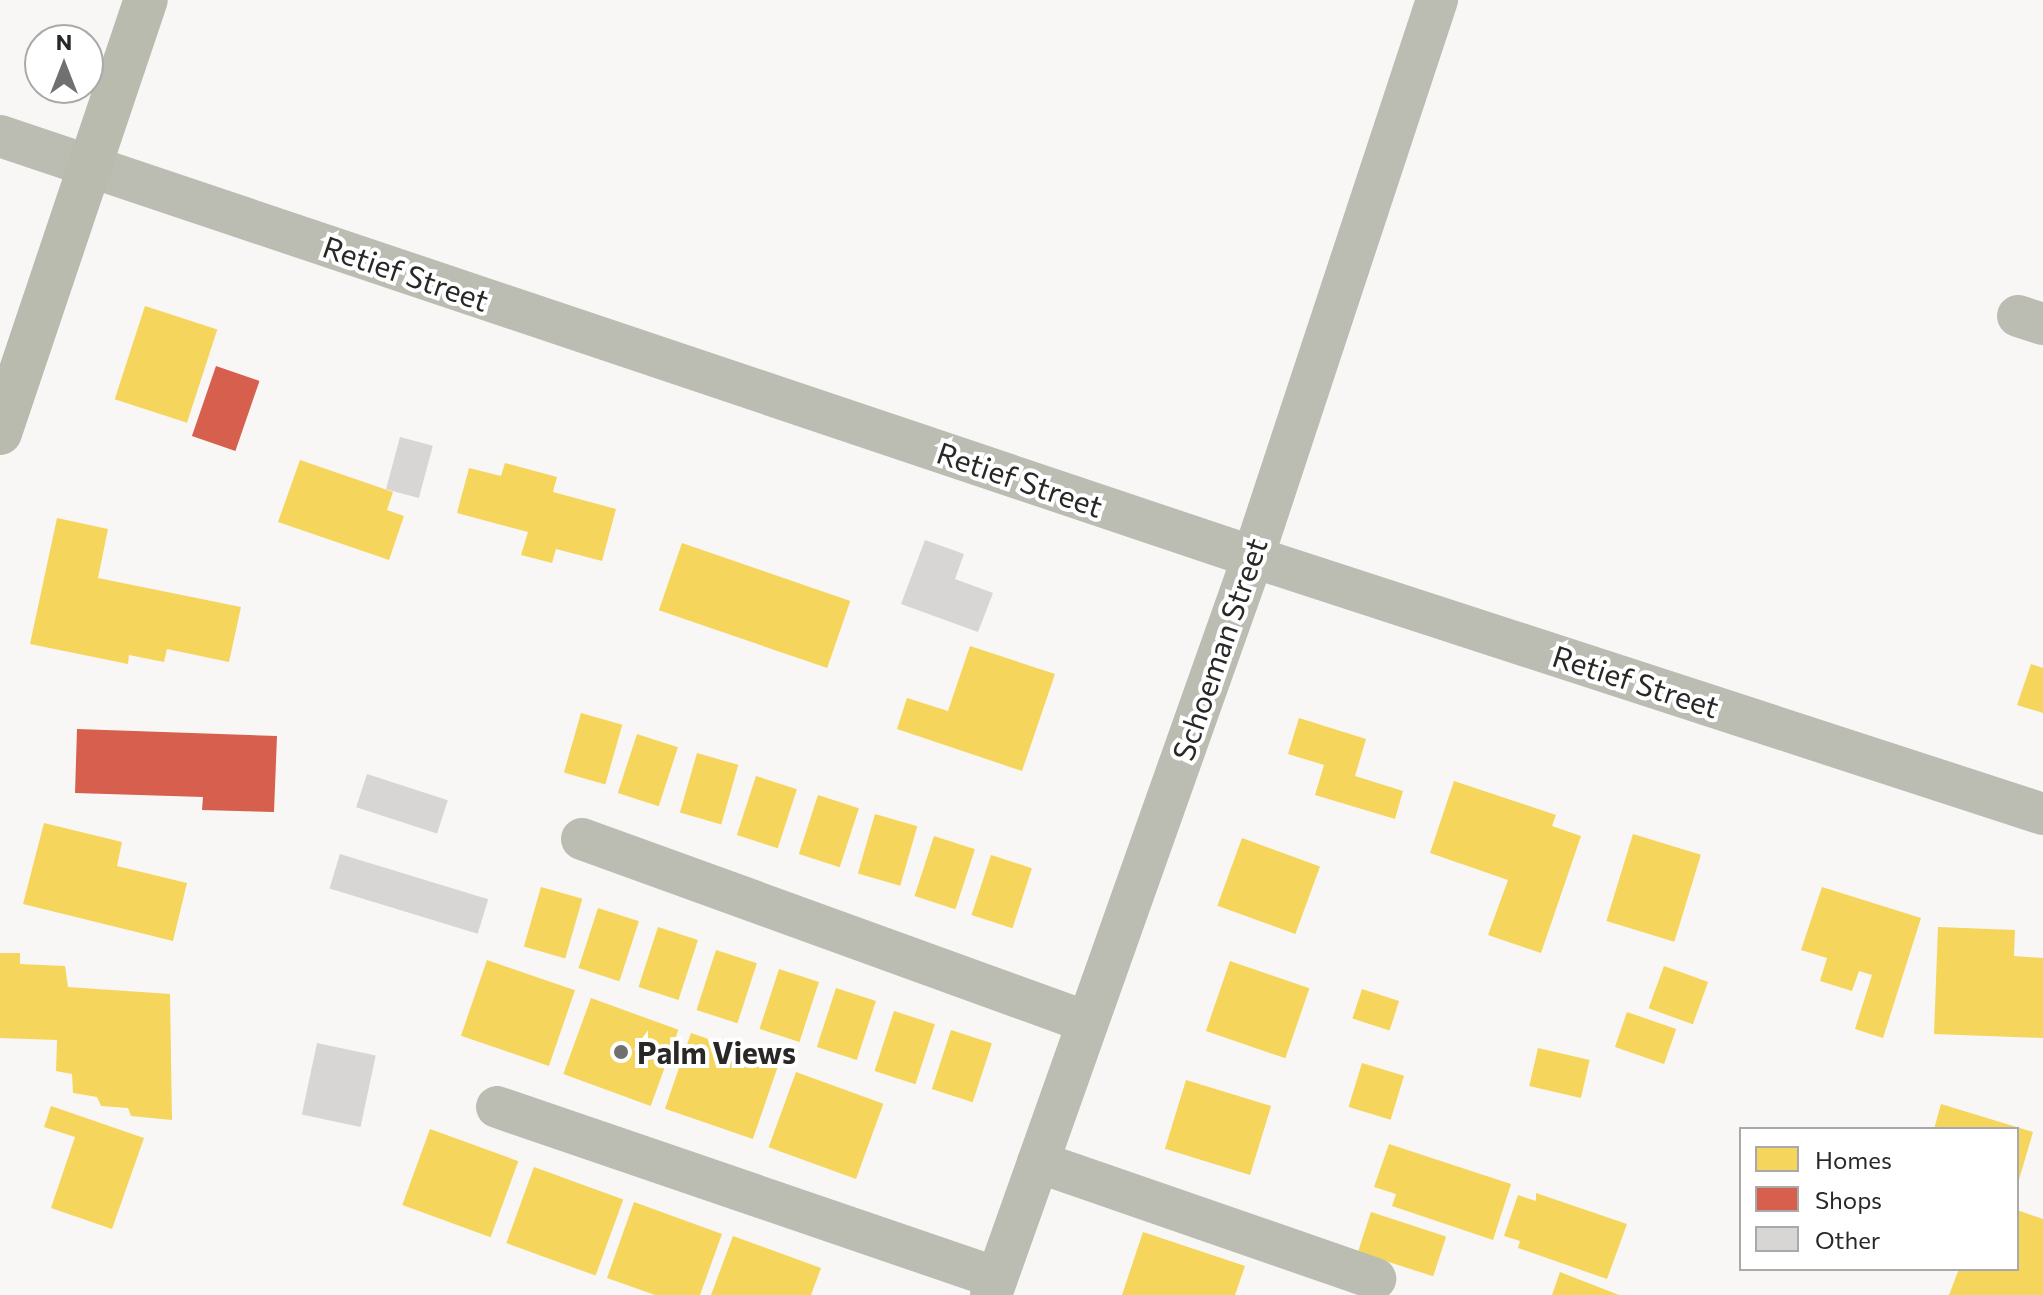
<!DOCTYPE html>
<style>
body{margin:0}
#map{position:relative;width:2043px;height:1295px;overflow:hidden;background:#f8f7f5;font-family:Commissioner,sans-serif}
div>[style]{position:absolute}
.homes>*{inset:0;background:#f6d55c;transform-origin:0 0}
.shops>*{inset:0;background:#d6604d;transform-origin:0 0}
.building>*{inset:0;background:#d7d6d5;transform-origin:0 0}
.street>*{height:42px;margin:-21px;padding:0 21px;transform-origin:21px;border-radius:21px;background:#bbbcb2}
.secondary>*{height:44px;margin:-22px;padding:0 22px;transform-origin:22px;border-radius:22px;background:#b9bbaf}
.dots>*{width:22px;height:22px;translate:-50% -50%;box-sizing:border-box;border:4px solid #fff;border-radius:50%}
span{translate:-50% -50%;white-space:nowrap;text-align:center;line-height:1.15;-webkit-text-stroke:8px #fff;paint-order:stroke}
.street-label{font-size:30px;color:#292827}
.poi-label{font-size:30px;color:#292827;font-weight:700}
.left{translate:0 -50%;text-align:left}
.legend{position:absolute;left:1739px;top:1127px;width:280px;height:144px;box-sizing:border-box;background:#fff;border:2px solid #a9a9a9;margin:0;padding:10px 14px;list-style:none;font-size:24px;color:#292827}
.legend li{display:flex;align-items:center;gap:16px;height:40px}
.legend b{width:40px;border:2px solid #a9a9a9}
.north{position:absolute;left:24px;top:24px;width:80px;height:80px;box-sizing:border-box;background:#fff;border:2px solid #a9a9a9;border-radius:50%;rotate:0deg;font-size:22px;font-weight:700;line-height:32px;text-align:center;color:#292827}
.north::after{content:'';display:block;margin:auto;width:28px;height:36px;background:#71706f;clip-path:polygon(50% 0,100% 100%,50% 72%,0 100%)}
</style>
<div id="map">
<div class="homes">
<i style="left:145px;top:306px;width:76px;height:98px;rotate:18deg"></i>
<i style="clip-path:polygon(300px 460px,393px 492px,387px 510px,404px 516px,389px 560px,278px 522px)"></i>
<i style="clip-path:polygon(505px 463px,557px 477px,553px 492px,616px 509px,602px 561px,556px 549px,552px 563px,521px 555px,528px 532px,457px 513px,469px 468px,501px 476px)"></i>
<i style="clip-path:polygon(57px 518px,108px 529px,98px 578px,241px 607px,229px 662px,167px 649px,164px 662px,129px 655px,128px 664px,30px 644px)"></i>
<i style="left:682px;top:543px;width:178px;height:71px;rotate:19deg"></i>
<i style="clip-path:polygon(970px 646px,1055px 674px,1022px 771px,897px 729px,907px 698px,948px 711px)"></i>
<i style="clip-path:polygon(2031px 664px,2043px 668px,2043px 713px,2017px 705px)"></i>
<i style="left:581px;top:713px;width:43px;height:62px;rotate:16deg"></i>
<i style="clip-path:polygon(1299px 718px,1366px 739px,1355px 776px,1403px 791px,1395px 819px,1315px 795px,1324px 765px,1288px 754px)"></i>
<i style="left:637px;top:734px;width:43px;height:62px;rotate:18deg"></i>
<i style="left:697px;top:753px;width:43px;height:62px;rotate:16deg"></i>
<i style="left:756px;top:776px;width:43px;height:62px;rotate:18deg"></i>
<i style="clip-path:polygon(1454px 781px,1556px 815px,1552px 826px,1581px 836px,1541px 953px,1488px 935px,1508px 880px,1430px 853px)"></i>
<i style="left:818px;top:795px;width:43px;height:62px;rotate:18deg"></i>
<i style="left:875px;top:814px;width:44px;height:62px;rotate:16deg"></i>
<i style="clip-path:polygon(44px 823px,122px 842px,117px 866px,187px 883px,173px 941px,23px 904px)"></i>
<i style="left:1633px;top:834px;width:71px;height:91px;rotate:17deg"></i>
<i style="left:934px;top:836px;width:43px;height:63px;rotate:18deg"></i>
<i style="left:1242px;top:838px;width:83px;height:72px;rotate:20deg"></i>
<i style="left:991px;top:855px;width:43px;height:63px;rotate:18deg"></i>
<i style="left:541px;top:887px;width:43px;height:62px;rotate:16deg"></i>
<i style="clip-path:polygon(1822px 887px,1921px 918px,1883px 1038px,1855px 1029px,1872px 975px,1859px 971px,1852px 991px,1820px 981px,1827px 958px,1801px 950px)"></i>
<i style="left:598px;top:908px;width:43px;height:63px;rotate:18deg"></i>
<i style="left:658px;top:927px;width:42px;height:63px;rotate:18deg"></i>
<i style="clip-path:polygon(1938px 927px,2015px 930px,2014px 956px,2043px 958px,2043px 1038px,1934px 1034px)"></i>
<i style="left:716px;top:950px;width:43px;height:63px;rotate:18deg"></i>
<i style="clip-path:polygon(0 953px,20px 953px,20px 964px,65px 966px,68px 987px,170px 994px,172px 1120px,131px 1116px,128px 1108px,101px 1106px,97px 1097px,73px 1093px,72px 1074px,56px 1071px,57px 1040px,0 1038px)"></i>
<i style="left:487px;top:960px;width:93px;height:80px;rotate:19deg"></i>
<i style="left:1230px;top:961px;width:84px;height:74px;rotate:19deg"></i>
<i style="left:1664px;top:966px;width:47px;height:45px;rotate:20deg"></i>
<i style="left:779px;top:969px;width:42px;height:63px;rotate:18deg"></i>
<i style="left:836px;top:988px;width:42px;height:62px;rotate:18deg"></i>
<i style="left:1362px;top:989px;width:39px;height:31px;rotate:18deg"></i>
<i style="left:591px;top:998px;width:93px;height:81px;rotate:20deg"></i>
<i style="left:894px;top:1011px;width:43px;height:63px;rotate:18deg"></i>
<i style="left:1627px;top:1012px;width:52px;height:37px;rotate:19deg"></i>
<i style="left:951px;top:1030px;width:43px;height:62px;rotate:18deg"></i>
<i style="left:691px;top:1033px;width:93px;height:80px;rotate:19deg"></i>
<i style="left:1538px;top:1048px;width:53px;height:39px;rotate:13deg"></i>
<i style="left:1362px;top:1063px;width:44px;height:46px;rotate:17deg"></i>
<i style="left:796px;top:1072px;width:93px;height:80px;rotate:20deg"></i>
<i style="left:1186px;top:1080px;width:89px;height:72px;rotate:17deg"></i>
<i style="clip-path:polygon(1941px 1104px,2033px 1132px,2018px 1183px,2017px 1129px,1934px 1129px)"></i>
<i style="clip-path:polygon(51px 1106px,144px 1138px,112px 1229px,51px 1208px,75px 1137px,44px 1127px)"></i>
<i style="left:430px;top:1129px;width:94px;height:81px;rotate:20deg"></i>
<i style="clip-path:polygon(1389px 1144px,1511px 1184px,1493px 1240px,1392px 1206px,1396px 1194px,1374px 1187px)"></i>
<i style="left:534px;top:1167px;width:95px;height:81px;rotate:20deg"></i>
<i style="clip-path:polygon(1536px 1193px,1627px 1224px,1607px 1279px,1518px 1248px,1520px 1241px,1504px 1236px,1518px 1195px,1536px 1201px)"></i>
<i style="clip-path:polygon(634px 1202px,722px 1234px,700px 1295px,655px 1295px,607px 1278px)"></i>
<i style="clip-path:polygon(2017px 1210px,2043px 1219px,2043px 1295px,1949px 1295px,1959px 1269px,2017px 1269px)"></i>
<i style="left:1371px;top:1212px;width:79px;height:42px;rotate:18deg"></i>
<i style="clip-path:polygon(1143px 1232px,1245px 1266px,1235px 1295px,1122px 1295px)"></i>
<i style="clip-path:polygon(733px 1236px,821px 1268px,811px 1295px,711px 1295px)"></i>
<i style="clip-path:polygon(1560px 1272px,1619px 1295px,1552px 1295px)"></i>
</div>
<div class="shops">
<i style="left:216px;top:366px;width:46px;height:74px;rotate:19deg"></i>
<i style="clip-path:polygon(77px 729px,277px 736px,274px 812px,202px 810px,203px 797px,75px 793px)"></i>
</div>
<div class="building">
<i style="left:400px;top:437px;width:34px;height:54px;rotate:15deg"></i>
<i style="clip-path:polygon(925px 540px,964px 554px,955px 579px,993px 593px,978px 632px,901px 604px)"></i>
<i style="left:367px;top:774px;width:85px;height:35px;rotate:18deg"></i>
<i style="left:340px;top:854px;width:155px;height:36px;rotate:17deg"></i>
<i style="left:317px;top:1043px;width:60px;height:73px;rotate:12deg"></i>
</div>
<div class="street">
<i style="left:0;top:136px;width:1322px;rotate:18.57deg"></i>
<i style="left:1253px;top:557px;width:831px;rotate:18.02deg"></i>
<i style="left:2018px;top:316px;width:26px;rotate:18deg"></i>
<i style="left:582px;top:839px;width:537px;rotate:19.92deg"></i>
<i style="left:497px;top:1107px;width:528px;rotate:18.88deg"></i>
<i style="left:1038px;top:1162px;width:357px;rotate:19.1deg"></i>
<i style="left:991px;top:1295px;width:783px;rotate:-70.45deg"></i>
<i style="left:1253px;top:557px;width:587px;rotate:-71.72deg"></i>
</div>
<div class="secondary">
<i style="left:0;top:433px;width:457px;rotate:-71.4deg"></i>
</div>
<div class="dots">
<i style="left:621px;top:1052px;background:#71706f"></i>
</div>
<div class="street-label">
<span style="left:406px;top:273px;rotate:19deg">Retief Street</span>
<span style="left:1020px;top:479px;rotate:19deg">Retief Street</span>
<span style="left:1219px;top:649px;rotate:-71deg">Schoeman Street</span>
<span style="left:1636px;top:681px;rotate:18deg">Retief Street</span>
</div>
<div class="poi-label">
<span class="left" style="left:637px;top:1052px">Palm Views</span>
</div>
<ul class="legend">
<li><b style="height:22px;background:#f6d55c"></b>Homes</li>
<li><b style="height:22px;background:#d6604d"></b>Shops</li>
<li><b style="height:22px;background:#d7d6d5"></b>Other</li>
</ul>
<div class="north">N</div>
</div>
